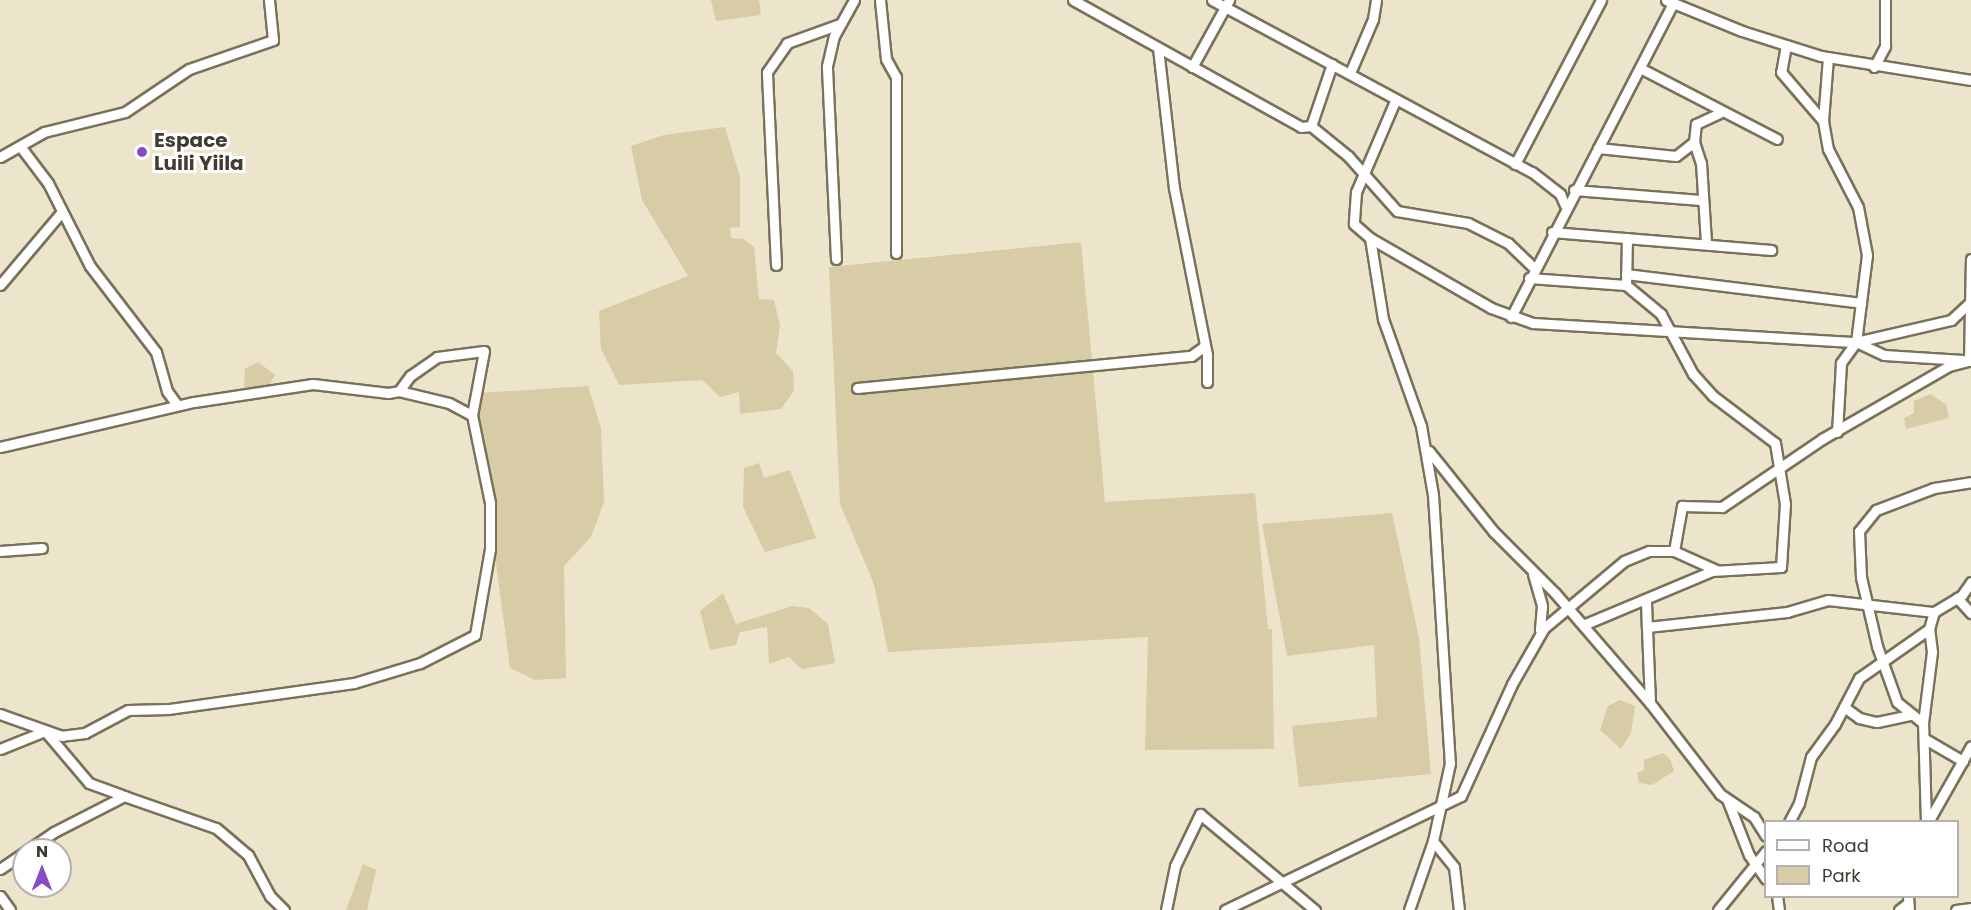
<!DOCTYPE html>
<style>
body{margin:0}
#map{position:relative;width:1971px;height:910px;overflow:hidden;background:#ece5cb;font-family:Poppins,sans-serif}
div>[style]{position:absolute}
.green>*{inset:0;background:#d7cca5}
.roads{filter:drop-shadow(2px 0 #79725b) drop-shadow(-2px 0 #79725b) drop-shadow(0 2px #79725b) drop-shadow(0 -2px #79725b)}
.minor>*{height:9px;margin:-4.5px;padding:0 4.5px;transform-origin:4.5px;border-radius:4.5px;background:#fff}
.dots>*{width:16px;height:16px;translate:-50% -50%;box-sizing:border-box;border:3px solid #fff;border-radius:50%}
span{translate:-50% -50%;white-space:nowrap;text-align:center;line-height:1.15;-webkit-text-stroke:6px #fff;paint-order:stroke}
.poi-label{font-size:20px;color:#3f3c32;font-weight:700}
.left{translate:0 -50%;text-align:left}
.legend{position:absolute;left:1764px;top:820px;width:195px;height:78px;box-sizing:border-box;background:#fff;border:2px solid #b2b1ad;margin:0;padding:8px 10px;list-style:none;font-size:18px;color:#3f3c32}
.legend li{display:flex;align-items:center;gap:12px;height:30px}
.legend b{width:30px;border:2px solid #b2b1ad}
.north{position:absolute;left:12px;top:838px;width:60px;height:60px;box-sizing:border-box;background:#fff;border:2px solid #b2b1ad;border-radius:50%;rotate:0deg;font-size:16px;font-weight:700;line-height:24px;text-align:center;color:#3f3c32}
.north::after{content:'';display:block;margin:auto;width:21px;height:27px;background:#884cc2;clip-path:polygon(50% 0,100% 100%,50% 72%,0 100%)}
</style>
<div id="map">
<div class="green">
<i style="clip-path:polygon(711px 0,759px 0,761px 15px,716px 21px)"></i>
<i style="clip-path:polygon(725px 127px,740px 177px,740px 227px,730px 228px,731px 238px,744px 239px,754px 247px,759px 299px,774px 300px,780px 325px,776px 353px,793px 371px,794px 391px,781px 409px,740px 414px,739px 392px,720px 397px,702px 380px,619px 385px,601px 349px,599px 311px,688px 276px,642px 200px,631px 146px,664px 135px)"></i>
<i style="clip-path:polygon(1081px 242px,1105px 502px,1255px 493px,1268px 629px,1272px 629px,1274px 749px,1145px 750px,1148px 637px,888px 652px,874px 584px,840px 504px,829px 267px)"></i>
<i style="clip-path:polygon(258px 362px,275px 375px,266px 390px,244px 390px,245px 369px)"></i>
<i style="clip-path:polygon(588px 386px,601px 428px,604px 502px,591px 537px,564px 566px,566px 678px,535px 680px,510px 668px,476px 413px,479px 393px)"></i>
<i style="clip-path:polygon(1930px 394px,1946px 404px,1949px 418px,1906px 429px,1904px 418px,1914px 413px,1914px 401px)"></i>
<i style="clip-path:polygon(759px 463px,764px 478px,790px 470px,816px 538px,765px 552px,743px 507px,744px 468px)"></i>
<i style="clip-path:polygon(1392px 513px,1419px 638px,1431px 774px,1299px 787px,1292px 726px,1377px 717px,1374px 645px,1287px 656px,1262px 524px)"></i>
<i style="clip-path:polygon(723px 593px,736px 624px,792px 606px,809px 608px,828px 624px,835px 663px,802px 669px,789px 657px,769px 664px,767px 627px,740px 632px,736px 645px,710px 650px,700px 611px)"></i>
<i style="clip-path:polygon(1620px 700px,1635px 706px,1631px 733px,1621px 749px,1600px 730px,1608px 706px)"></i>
<i style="clip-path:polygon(1663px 753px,1670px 759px,1674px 771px,1652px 785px,1639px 783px,1637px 773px,1644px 770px,1644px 760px)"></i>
<i style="clip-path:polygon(363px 864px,376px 870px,367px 910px,346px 910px)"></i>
</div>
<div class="roads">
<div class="minor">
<i style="left:880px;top:0;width:59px;rotate:84.2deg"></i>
<i style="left:886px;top:59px;width:21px;rotate:61deg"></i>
<i style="left:896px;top:77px;width:176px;rotate:90deg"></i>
<i style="left:1073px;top:0;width:261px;rotate:29.1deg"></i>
<i style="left:1301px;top:127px;width:10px;rotate:-6deg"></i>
<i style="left:1212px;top:0;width:363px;rotate:28.3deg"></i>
<i style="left:1532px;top:172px;width:36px;rotate:38deg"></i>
<i style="left:1560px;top:194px;width:12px;rotate:66deg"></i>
<i style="left:1666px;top:0;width:82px;rotate:22.2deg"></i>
<i style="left:1742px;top:31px;width:83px;rotate:17.6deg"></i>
<i style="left:1821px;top:56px;width:152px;rotate:9.1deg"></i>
<i style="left:1786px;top:45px;width:27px;rotate:100deg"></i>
<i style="left:1781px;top:72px;width:65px;rotate:49.4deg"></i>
<i style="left:1823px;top:121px;width:28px;rotate:80deg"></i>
<i style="left:1828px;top:149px;width:65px;rotate:62.7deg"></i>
<i style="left:1858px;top:207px;width:49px;rotate:79.4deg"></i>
<i style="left:1867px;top:255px;width:88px;rotate:97.2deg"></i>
<i style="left:1856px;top:342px;width:26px;rotate:126deg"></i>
<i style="left:1841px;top:363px;width:69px;rotate:93.3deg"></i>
<i style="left:1158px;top:48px;width:141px;rotate:83.5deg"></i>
<i style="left:1174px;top:188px;width:170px;rotate:78.8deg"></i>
<i style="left:1207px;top:355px;width:27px;rotate:90deg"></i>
<i style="left:1332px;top:64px;width:65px;rotate:108.7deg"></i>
<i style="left:1311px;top:126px;width:48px;rotate:39deg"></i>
<i style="left:1348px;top:156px;width:74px;rotate:48.3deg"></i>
<i style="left:1397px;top:211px;width:72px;rotate:9.6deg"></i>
<i style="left:1468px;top:223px;width:45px;rotate:26.6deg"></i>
<i style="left:1508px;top:243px;width:36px;rotate:44deg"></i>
<i style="left:1192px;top:67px;width:77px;rotate:-61.1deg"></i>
<i style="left:1874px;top:67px;width:24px;rotate:-62deg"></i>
<i style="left:1885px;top:46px;width:46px;rotate:-90deg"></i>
<i style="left:1640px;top:68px;width:154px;rotate:27.4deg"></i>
<i style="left:1350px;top:73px;width:59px;rotate:-66.9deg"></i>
<i style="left:1373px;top:19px;width:19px;rotate:-81deg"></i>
<i style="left:1395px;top:101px;width:99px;rotate:113.2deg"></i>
<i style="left:1356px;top:192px;width:32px;rotate:94deg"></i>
<i style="left:1354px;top:224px;width:21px;rotate:41deg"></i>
<i style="left:1370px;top:238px;width:82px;rotate:80.9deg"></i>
<i style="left:1383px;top:319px;width:114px;rotate:70.4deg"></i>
<i style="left:1421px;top:426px;width:70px;rotate:80.1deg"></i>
<i style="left:1433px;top:495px;width:269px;rotate:86.4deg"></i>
<i style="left:1450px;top:763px;width:80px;rotate:102.3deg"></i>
<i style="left:1433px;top:841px;width:73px;rotate:109.2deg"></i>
<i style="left:1823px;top:121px;width:64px;rotate:-85.5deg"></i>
<i style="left:1694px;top:142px;width:22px;rotate:72deg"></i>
<i style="left:1701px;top:163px;width:79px;rotate:86.4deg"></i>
<i style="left:20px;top:146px;width:46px;rotate:52.9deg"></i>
<i style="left:48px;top:183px;width:93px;rotate:63.2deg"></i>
<i style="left:90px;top:266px;width:108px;rotate:52.5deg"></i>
<i style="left:156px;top:352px;width:41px;rotate:74.2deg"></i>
<i style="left:167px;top:391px;width:17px;rotate:54deg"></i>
<i style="left:1598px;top:148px;width:78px;rotate:5.9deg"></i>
<i style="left:1676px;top:156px;width:23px;rotate:-38deg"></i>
<i style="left:1694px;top:142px;width:18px;rotate:-84deg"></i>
<i style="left:1696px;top:124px;width:26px;rotate:-25deg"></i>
<i style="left:0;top:157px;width:51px;rotate:-29.6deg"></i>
<i style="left:44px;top:132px;width:83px;rotate:-13.9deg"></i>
<i style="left:125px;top:112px;width:77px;rotate:-33.9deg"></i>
<i style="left:189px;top:69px;width:89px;rotate:-19deg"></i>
<i style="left:273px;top:40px;width:40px;rotate:-95.7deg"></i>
<i style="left:1515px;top:164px;width:185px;rotate:-62.3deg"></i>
<i style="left:1574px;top:190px;width:127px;rotate:4.5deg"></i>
<i style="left:1552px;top:232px;width:220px;rotate:4.7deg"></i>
<i style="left:1370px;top:238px;width:140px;rotate:30deg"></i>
<i style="left:1491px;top:308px;width:45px;rotate:19.7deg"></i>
<i style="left:1533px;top:323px;width:324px;rotate:3.4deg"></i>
<i style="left:1856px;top:342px;width:31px;rotate:25deg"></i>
<i style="left:1884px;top:355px;width:79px;rotate:3.6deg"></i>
<i style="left:836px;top:259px;width:193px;rotate:-92.7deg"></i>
<i style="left:827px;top:66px;width:31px;rotate:-77deg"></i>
<i style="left:834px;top:36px;width:41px;rotate:-60.9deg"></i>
<i style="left:776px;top:265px;width:193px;rotate:-92.7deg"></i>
<i style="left:767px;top:72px;width:35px;rotate:-55deg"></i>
<i style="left:787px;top:43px;width:56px;rotate:-19.7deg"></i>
<i style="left:1626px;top:274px;width:237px;rotate:7deg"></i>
<i style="left:1529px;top:278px;width:97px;rotate:4.1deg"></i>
<i style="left:0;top:285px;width:93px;rotate:-49.8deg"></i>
<i style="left:1511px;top:317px;width:353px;rotate:-62.7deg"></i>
<i style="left:1856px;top:342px;width:98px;rotate:-13deg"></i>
<i style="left:1951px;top:320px;width:25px;rotate:-43deg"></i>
<i style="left:1969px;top:361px;width:102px;rotate:-88.9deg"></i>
<i style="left:857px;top:388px;width:336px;rotate:-5.5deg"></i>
<i style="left:1191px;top:356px;width:17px;rotate:-36deg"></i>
<i style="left:399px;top:391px;width:51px;rotate:13.5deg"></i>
<i style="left:449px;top:403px;width:26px;rotate:28deg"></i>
<i style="left:0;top:447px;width:199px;rotate:-13.1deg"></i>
<i style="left:194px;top:402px;width:120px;rotate:-8.6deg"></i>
<i style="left:313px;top:384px;width:76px;rotate:6.8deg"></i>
<i style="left:388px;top:393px;width:11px;rotate:-10deg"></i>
<i style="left:399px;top:391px;width:19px;rotate:-54deg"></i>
<i style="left:410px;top:376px;width:33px;rotate:-35deg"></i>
<i style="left:437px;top:357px;width:47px;rotate:-7.3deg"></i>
<i style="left:484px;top:351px;width:65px;rotate:100.6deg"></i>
<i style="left:472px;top:415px;width:90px;rotate:78.4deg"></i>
<i style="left:490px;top:503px;width:46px;rotate:90deg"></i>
<i style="left:490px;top:549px;width:87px;rotate:99.9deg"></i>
<i style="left:475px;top:635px;width:62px;rotate:153deg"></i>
<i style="left:420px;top:663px;width:69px;rotate:163.1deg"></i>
<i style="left:354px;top:683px;width:188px;rotate:172deg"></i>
<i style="left:168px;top:709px;width:40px;rotate:178.6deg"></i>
<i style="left:128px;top:710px;width:49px;rotate:151.9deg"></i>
<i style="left:85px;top:733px;width:23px;rotate:173deg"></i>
<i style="left:62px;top:736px;width:66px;rotate:-160.5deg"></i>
<i style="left:1429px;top:451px;width:104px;rotate:51.3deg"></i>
<i style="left:1494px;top:532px;width:86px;rotate:45deg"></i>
<i style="left:1555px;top:593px;width:145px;rotate:49.2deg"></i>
<i style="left:1650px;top:703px;width:115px;rotate:52.4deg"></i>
<i style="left:1720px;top:794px;width:41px;rotate:34.1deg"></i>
<i style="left:1754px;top:817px;width:22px;rotate:58deg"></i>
<i style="left:0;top:551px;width:42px;rotate:-4.1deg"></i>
<i style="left:1674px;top:551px;width:46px;rotate:24.3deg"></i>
<i style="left:1533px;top:574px;width:33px;rotate:74deg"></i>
<i style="left:1542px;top:606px;width:24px;rotate:95deg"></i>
<i style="left:1957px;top:598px;width:21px;rotate:47deg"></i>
<i style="left:1646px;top:602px;width:25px;rotate:88deg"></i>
<i style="left:1583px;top:625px;width:140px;rotate:-22.7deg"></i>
<i style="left:1712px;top:571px;width:69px;rotate:-3.3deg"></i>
<i style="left:1781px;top:567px;width:63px;rotate:-86.4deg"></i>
<i style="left:1785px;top:504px;width:62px;rotate:-99.3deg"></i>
<i style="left:1775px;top:443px;width:78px;rotate:-142.8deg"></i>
<i style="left:1713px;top:396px;width:30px;rotate:-132deg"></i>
<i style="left:1693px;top:374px;width:68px;rotate:-118.1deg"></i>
<i style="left:1661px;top:314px;width:45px;rotate:-140.4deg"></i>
<i style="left:1626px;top:285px;width:47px;rotate:-88.8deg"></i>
<i style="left:1650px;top:703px;width:76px;rotate:-92.3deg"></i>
<i style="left:1647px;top:627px;width:141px;rotate:-6.1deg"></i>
<i style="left:1787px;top:612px;width:43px;rotate:-16.3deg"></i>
<i style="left:1828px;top:600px;width:107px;rotate:6.5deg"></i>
<i style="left:1844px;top:707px;width:19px;rotate:36deg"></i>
<i style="left:1859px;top:718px;width:18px;rotate:13deg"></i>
<i style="left:1877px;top:722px;width:33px;rotate:-12deg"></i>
<i style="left:1923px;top:723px;width:33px;rotate:-141deg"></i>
<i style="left:1897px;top:702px;width:59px;rotate:-109.7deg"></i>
<i style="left:1877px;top:646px;width:71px;rotate:-103.1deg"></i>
<i style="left:1861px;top:577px;width:46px;rotate:-92.5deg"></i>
<i style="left:1859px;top:531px;width:27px;rotate:-51deg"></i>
<i style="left:1876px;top:510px;width:62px;rotate:-20.8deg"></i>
<i style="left:1934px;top:488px;width:37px;rotate:-9deg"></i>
<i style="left:1925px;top:739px;width:44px;rotate:30.1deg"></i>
<i style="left:0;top:749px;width:48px;rotate:-21.8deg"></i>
<i style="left:45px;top:731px;width:68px;rotate:49.8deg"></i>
<i style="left:89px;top:783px;width:35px;rotate:20deg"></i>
<i style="left:1727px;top:799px;width:60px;rotate:68.6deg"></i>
<i style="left:1749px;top:855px;width:29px;rotate:55deg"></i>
<i style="left:1789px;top:822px;width:21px;rotate:-62deg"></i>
<i style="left:1799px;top:803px;width:48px;rotate:-75.4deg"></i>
<i style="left:1811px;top:757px;width:41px;rotate:-54deg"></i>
<i style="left:1835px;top:724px;width:52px;rotate:-62.4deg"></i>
<i style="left:1859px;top:678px;width:85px;rotate:-35deg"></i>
<i style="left:1929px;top:629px;width:18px;rotate:-74deg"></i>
<i style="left:1934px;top:612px;width:33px;rotate:-31deg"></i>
<i style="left:1962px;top:595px;width:16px;rotate:-55deg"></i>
<i style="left:1926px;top:822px;width:99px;rotate:-91.7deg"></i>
<i style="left:1923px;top:723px;width:72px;rotate:-82.8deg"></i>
<i style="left:1932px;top:652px;width:23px;rotate:-97deg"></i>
<i style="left:1928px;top:822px;width:87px;rotate:-60.5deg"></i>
<i style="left:1433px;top:841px;width:33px;rotate:51deg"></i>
<i style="left:1454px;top:867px;width:43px;rotate:83.4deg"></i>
<i style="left:0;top:869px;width:65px;rotate:-34.4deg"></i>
<i style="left:54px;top:832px;width:79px;rotate:-27.2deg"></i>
<i style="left:124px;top:796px;width:97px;rotate:19.2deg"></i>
<i style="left:216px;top:828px;width:42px;rotate:40.2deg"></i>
<i style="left:248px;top:855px;width:47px;rotate:61.8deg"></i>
<i style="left:270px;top:896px;width:20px;rotate:45deg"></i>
<i style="left:0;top:896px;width:17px;rotate:54deg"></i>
<i style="left:1777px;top:896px;width:14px;rotate:82deg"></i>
<i style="left:1908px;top:896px;width:14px;rotate:86deg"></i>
<i style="left:1166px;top:910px;width:45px;rotate:-78.4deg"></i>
<i style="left:1175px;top:866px;width:58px;rotate:-64.3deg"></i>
<i style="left:1200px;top:814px;width:150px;rotate:39.9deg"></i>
<i style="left:1225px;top:910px;width:262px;rotate:-25.8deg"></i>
<i style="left:1461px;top:796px;width:123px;rotate:-65.5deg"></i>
<i style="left:1512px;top:684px;width:64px;rotate:-60.3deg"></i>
<i style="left:1544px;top:628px;width:104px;rotate:-39.9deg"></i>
<i style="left:1624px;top:561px;width:27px;rotate:-22deg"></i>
<i style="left:1649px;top:551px;width:25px"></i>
<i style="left:1674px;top:551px;width:46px;rotate:-79.9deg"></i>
<i style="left:1682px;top:506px;width:40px;rotate:1.4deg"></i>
<i style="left:1722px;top:507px;width:121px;rotate:-34.2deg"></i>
<i style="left:1822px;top:439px;width:146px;rotate:-29.9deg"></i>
<i style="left:1949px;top:366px;width:23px;rotate:-15deg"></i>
<i style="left:1718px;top:910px;width:76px;rotate:-50.9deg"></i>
<i style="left:1899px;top:910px;width:11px;rotate:-38deg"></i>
<i style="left:1956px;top:910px;width:15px;rotate:-8deg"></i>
</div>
</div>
<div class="dots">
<i style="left:142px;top:152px;background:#884cc2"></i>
</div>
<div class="poi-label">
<span class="left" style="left:154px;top:152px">Espace<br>Luili Yiila</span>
</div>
<ul class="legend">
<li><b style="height:8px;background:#fff"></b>Road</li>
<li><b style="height:16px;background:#d7cca5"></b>Park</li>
</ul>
<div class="north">N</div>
</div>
